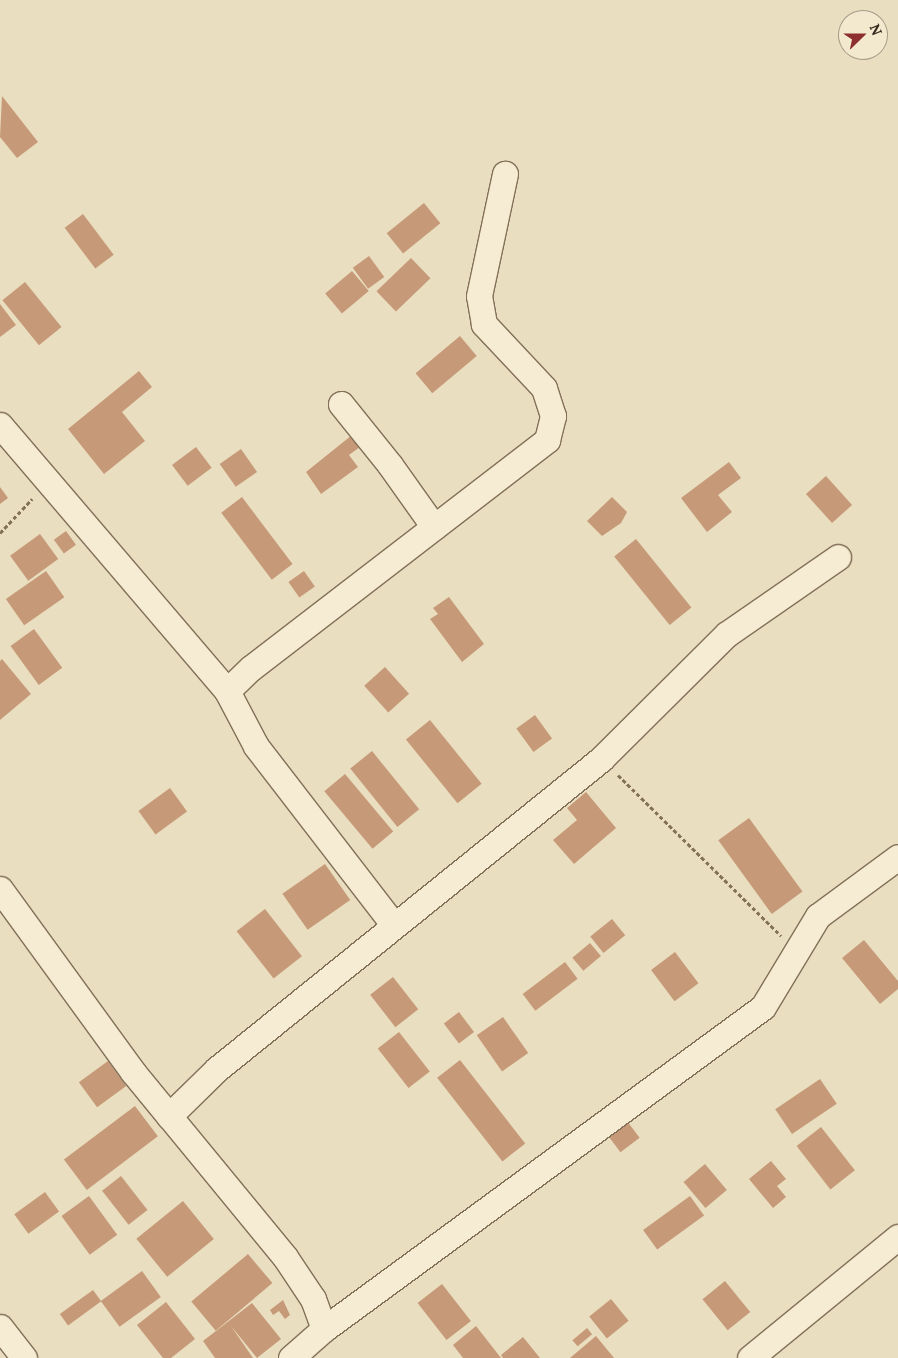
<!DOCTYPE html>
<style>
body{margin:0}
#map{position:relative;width:898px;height:1358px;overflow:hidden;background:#eadec0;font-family:Lora,serif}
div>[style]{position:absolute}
.building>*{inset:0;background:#c69a78;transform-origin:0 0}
.path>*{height:3px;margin-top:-1.5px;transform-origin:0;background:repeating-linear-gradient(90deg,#827059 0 4px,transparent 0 6.5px)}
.roads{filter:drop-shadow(1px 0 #827059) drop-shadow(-1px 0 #827059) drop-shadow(0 1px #827059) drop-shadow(0 -1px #827059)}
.street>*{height:25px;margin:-12.5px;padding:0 12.5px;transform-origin:12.5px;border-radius:12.5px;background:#f6ecd3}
span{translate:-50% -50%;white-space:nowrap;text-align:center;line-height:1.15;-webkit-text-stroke:4px #f2e9cf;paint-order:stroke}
.north{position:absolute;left:838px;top:10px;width:50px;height:50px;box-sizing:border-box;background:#f2e9cf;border:1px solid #a69c88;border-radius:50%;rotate:68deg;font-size:14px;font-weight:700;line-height:20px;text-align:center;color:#33281d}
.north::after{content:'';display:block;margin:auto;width:18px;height:22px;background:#8d2f2e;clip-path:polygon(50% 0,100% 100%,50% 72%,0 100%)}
</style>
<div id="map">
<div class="building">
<i style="clip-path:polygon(2px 96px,38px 142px,17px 158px,0 137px)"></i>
<i style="left:424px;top:203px;width:26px;height:48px;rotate:51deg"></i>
<i style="left:83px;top:214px;width:51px;height:23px;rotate:53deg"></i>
<i style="left:369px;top:256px;width:26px;height:20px;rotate:54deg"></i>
<i style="left:411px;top:258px;width:28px;height:48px;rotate:46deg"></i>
<i style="left:352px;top:271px;width:26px;height:35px;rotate:50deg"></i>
<i style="left:25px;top:282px;width:58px;height:29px;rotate:51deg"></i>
<i style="clip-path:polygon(0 304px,16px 325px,0 337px)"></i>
<i style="left:460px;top:336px;width:26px;height:58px;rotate:50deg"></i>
<i style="clip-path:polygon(139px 371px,152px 387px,122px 412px,145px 441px,104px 474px,68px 429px)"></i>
<i style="clip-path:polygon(352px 435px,360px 447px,349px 455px,358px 467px,321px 494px,306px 472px)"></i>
<i style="left:196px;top:447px;width:26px;height:30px;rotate:53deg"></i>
<i style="left:241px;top:449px;width:28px;height:26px;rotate:55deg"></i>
<i style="clip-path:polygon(729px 462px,741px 478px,718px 495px,732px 512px,707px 532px,681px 498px)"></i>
<i style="left:826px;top:476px;width:39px;height:27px;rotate:48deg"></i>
<i style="clip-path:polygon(0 487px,8px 498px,0 504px)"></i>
<i style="left:242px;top:497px;width:84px;height:26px;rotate:53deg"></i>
<i style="clip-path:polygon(612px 497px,627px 512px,621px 523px,602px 536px,587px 521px)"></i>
<i style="left:66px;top:531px;width:17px;height:15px;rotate:54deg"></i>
<i style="left:40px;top:534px;width:31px;height:37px;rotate:54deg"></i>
<i style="left:636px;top:539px;width:88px;height:28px;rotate:51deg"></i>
<i style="left:46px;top:571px;width:32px;height:49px;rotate:55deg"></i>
<i style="left:304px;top:571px;width:19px;height:19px;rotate:55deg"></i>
<i style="clip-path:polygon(449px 597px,484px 644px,462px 662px,430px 619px,438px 614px,433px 608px)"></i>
<i style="left:34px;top:629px;width:48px;height:29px;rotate:54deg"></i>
<i style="clip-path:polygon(2px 659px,31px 694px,0 720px,0 661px)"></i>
<i style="left:385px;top:667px;width:36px;height:28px;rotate:48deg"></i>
<i style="left:535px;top:715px;width:29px;height:23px;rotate:54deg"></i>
<i style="left:430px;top:720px;width:82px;height:31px;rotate:51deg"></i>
<i style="left:372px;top:751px;width:75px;height:28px;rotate:51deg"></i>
<i style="left:345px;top:774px;width:75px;height:27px;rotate:50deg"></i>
<i style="left:170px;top:788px;width:29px;height:39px;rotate:54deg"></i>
<i style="clip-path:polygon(586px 792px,616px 828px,574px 864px,553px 840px,577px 820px,567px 808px)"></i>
<i style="left:749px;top:818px;width:91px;height:38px;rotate:54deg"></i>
<i style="left:325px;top:864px;width:44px;height:52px;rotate:55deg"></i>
<i style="left:265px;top:909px;width:60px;height:36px;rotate:52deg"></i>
<i style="left:612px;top:919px;width:21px;height:28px;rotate:51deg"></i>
<i style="clip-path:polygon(864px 940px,898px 981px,898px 989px,880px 1004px,842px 958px)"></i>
<i style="left:590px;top:943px;width:17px;height:23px;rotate:50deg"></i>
<i style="left:675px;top:952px;width:39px;height:30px;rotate:53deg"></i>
<i style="left:565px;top:962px;width:21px;height:53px;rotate:53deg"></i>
<i style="left:393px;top:977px;width:41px;height:29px;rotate:52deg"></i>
<i style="left:459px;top:1012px;width:25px;height:19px;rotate:53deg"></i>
<i style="left:503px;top:1017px;width:44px;height:32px;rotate:55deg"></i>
<i style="left:399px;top:1032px;width:50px;height:27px;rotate:52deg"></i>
<i style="left:460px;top:1060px;width:106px;height:29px;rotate:52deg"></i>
<i style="left:108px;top:1061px;width:31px;height:36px;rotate:54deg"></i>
<i style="left:820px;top:1079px;width:30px;height:54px;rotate:56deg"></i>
<i style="left:135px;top:1106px;width:38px;height:89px;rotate:53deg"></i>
<i style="left:627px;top:1121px;width:21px;height:24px;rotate:53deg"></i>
<i style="left:821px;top:1127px;width:55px;height:31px;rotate:52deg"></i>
<i style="clip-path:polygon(771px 1161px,786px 1179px,777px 1186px,786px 1197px,773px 1208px,749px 1179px)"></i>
<i style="left:705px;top:1164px;width:34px;height:28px;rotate:50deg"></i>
<i style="left:121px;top:1176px;width:43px;height:24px;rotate:52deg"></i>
<i style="left:45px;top:1192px;width:24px;height:38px;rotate:54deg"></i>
<i style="left:89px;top:1196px;width:48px;height:34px;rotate:54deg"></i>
<i style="left:690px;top:1196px;width:24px;height:58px;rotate:54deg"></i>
<i style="left:183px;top:1201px;width:49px;height:60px;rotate:51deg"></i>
<i style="left:248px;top:1254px;width:38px;height:74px;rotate:50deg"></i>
<i style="left:142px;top:1271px;width:32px;height:51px;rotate:54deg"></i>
<i style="left:725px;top:1281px;width:40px;height:29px;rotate:51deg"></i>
<i style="left:442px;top:1284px;width:47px;height:31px;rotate:52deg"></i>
<i style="left:93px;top:1290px;width:14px;height:41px;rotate:54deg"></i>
<i style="left:611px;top:1299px;width:28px;height:28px;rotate:51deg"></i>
<i style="clip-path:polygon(283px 1300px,290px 1315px,285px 1319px,279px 1311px,273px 1315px,270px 1310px)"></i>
<i style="clip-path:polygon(166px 1302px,195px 1339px,171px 1358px,163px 1358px,137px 1325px)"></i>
<i style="clip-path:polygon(252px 1303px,281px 1339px,257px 1358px,231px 1326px,253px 1358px,215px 1358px,203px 1341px)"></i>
<i style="clip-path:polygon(476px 1326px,501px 1358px,463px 1358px,453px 1345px)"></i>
<i style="left:587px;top:1328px;width:8px;height:19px;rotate:50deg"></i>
<i style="clip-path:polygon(596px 1336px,614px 1358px,570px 1358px)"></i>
<i style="clip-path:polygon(523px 1337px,540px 1358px,503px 1358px,501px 1355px)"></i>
</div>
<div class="path">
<i style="left:0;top:533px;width:47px;rotate:-46.7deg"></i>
<i style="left:618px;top:775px;width:229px;rotate:44.6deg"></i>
</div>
<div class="roads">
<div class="street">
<i style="left:341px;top:404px;width:78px;rotate:51.2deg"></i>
<i style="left:390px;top:465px;width:76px;rotate:54.6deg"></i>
<i style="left:0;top:425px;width:350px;rotate:49.5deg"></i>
<i style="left:0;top:889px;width:226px;rotate:54deg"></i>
<i style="left:133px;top:1072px;width:57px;rotate:50.7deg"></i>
<i style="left:393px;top:924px;width:225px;rotate:-127.6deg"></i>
<i style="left:256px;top:746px;width:62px;rotate:-117.8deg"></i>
<i style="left:227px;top:691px;width:33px;rotate:-44deg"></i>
<i style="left:251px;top:668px;width:374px;rotate:-37.6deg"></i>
<i style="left:547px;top:440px;width:25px;rotate:-76deg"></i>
<i style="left:553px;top:416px;width:29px;rotate:-108deg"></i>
<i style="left:544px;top:388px;width:88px;rotate:-133.2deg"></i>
<i style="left:484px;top:324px;width:28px;rotate:-100deg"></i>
<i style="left:479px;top:296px;width:125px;rotate:-78deg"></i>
<i style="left:0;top:1327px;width:39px;rotate:52deg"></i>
<i style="left:324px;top:1329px;width:544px;rotate:-36.26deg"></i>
<i style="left:763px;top:1007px;width:106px;rotate:-58.9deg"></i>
<i style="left:818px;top:916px;width:99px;rotate:-36.4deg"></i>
<i style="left:291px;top:1358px;width:44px;rotate:-41.3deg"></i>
<i style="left:324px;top:1329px;width:32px;rotate:-110deg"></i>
<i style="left:313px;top:1299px;width:50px;rotate:-123.7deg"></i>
<i style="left:285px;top:1257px;width:183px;rotate:-129.4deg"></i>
<i style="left:169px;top:1116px;width:67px;rotate:-44.4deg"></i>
<i style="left:217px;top:1069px;width:494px;rotate:-38.9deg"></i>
<i style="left:601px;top:759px;width:177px;rotate:-44.8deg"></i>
<i style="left:727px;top:634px;width:135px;rotate:-34.7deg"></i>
<i style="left:750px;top:1358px;width:191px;rotate:-39.3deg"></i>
</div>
</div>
<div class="north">N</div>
</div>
